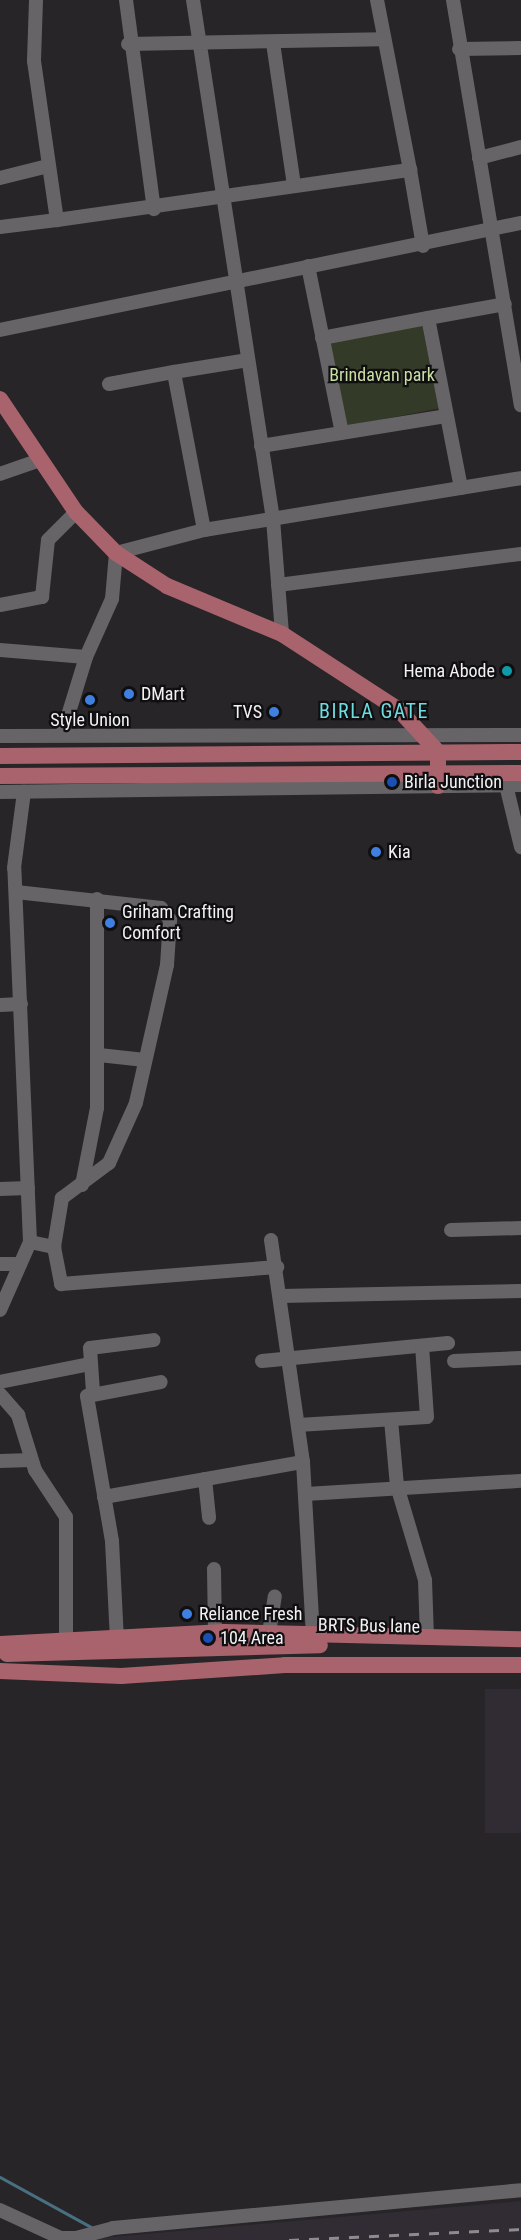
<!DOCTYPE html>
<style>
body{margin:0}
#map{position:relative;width:521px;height:2240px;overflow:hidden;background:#272527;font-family:"Roboto Condensed",sans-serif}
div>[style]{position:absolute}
.built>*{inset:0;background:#312b33;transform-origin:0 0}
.green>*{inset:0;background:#333a27;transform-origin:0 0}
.stream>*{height:3px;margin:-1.5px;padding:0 1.5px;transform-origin:1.5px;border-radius:1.5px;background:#496f82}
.minor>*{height:14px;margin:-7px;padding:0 7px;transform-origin:7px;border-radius:7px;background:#666467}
.major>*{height:16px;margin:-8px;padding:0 8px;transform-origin:8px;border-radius:8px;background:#a9636c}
.rail>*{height:3px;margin-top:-1.5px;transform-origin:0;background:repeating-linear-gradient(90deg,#8d8b8d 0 10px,transparent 0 20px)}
.dots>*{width:16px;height:16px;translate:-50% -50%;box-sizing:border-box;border:3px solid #0f0e10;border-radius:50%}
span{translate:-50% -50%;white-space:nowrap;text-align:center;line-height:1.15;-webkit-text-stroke:4.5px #0f0e10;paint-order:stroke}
.park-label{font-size:18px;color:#c9dea3}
.poi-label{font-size:18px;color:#f3f1f3}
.right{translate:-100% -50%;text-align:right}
.left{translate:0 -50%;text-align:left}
.street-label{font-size:18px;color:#f3f1f3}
.neighbourhood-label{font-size:20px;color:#6fdce0;letter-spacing:1.5px}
</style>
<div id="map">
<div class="built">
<i style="left:521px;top:1689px;width:144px;height:36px;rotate:90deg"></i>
<i style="clip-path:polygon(521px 2201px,521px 2240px,77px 2240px)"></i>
</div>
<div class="green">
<i style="left:422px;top:324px;width:86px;height:97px;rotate:79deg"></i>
</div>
<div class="stream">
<i style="left:0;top:2177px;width:104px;rotate:28.8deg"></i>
</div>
<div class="minor">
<i style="left:36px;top:0;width:61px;rotate:91.9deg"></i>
<i style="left:34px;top:61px;width:161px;rotate:81.8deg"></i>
<i style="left:57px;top:220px;width:357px;rotate:-8.1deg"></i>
<i style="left:410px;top:170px;width:77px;rotate:80.3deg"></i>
<i style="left:126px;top:0;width:211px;rotate:82.4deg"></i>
<i style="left:193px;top:0;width:525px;rotate:81.24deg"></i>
<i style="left:273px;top:519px;width:115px;rotate:85.5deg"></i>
<i style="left:377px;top:0;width:173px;rotate:79deg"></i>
<i style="left:453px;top:0;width:411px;rotate:80.5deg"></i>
<i style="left:273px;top:43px;width:144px;rotate:81.6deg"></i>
<i style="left:128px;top:44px;width:253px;rotate:-1.1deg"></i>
<i style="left:459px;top:49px;width:62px;rotate:-0.9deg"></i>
<i style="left:479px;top:158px;width:43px;rotate:-14.7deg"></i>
<i style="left:0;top:178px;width:49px;rotate:-14deg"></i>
<i style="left:0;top:227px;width:57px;rotate:-7deg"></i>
<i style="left:308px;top:266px;width:170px;rotate:78.5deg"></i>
<i style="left:428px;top:318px;width:78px;rotate:-10.3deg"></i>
<i style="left:0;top:330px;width:532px;rotate:-11.61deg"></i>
<i style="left:322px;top:338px;width:108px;rotate:-10.7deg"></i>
<i style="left:428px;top:318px;width:173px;rotate:79deg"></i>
<i style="left:109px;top:384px;width:66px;rotate:-10.5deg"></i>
<i style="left:261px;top:446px;width:187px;rotate:-9.2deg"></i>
<i style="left:0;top:474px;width:42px;rotate:-19.3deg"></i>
<i style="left:204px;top:530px;width:161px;rotate:-100.8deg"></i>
<i style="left:174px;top:372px;width:75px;rotate:-9.2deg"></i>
<i style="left:278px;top:585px;width:245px;rotate:-7.3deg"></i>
<i style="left:0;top:605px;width:43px;rotate:-10.8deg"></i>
<i style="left:42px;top:597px;width:57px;rotate:-84deg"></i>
<i style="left:48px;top:540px;width:40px;rotate:-45deg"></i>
<i style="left:0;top:650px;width:86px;rotate:4.7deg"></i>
<i style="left:62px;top:735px;width:82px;rotate:-72.9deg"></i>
<i style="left:86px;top:657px;width:64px;rotate:-65.9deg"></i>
<i style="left:112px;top:599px;width:46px;rotate:-85deg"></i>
<i style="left:116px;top:553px;width:91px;rotate:-14.6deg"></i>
<i style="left:204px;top:530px;width:321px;rotate:-9.3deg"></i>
<i style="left:0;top:736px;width:521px;rotate:-0.11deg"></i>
<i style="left:506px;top:785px;width:64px;rotate:76.4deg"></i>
<i style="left:0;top:792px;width:521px;rotate:-0.77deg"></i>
<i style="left:16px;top:892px;width:146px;rotate:6.3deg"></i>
<i style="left:161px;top:908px;width:15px;rotate:53deg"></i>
<i style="left:170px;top:920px;width:45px;rotate:93.8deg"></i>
<i style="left:167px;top:965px;width:141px;rotate:102.7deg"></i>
<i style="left:136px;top:1103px;width:66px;rotate:114.2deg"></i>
<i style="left:109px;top:1163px;width:59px;rotate:143.3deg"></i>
<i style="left:62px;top:1198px;width:50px;rotate:99.3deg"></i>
<i style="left:0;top:1005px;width:21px;rotate:-3deg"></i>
<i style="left:99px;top:1055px;width:46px;rotate:6.2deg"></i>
<i style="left:82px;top:1185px;width:78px;rotate:-79deg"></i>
<i style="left:97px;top:1108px;width:209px;rotate:-90deg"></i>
<i style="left:0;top:1189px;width:28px;rotate:-2deg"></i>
<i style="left:451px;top:1230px;width:70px;rotate:-1.6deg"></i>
<i style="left:271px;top:1240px;width:224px;rotate:81.8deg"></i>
<i style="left:303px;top:1462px;width:171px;rotate:86.7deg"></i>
<i style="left:30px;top:1242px;width:25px;rotate:12deg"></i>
<i style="left:54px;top:1247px;width:38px;rotate:79deg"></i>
<i style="left:61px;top:1284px;width:217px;rotate:-4.5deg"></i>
<i style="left:0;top:1264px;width:20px"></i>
<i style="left:281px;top:1296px;width:240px;rotate:-1.2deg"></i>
<i style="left:0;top:1310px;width:74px;rotate:-66.2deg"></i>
<i style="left:30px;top:1242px;width:374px;rotate:-92.4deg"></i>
<i style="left:14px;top:868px;width:77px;rotate:-82.5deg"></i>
<i style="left:262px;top:1361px;width:187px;rotate:-5.5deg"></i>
<i style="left:454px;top:1361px;width:67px;rotate:-2.6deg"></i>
<i style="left:0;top:1382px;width:91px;rotate:-11.4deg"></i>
<i style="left:93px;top:1392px;width:44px;rotate:-93.9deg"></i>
<i style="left:90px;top:1348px;width:64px;rotate:-7.1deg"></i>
<i style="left:0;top:1394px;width:28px;rotate:49deg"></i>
<i style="left:18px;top:1415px;width:58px;rotate:72.8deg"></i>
<i style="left:35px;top:1470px;width:56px;rotate:56.6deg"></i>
<i style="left:66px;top:1517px;width:124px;rotate:90deg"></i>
<i style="left:391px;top:1420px;width:66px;rotate:84.8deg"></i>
<i style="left:397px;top:1486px;width:98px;rotate:73.4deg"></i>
<i style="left:425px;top:1580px;width:56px;rotate:88deg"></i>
<i style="left:298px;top:1425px;width:129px;rotate:-3.5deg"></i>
<i style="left:427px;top:1417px;width:71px;rotate:-94deg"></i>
<i style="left:0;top:1461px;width:31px;rotate:-2deg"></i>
<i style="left:205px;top:1479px;width:39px;rotate:84deg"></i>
<i style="left:306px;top:1494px;width:215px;rotate:-3.5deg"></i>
<i style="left:104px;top:1497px;width:202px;rotate:-10deg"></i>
<i style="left:214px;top:1569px;width:63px;rotate:89.1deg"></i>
<i style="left:269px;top:1633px;width:37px;rotate:-81deg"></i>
<i style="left:117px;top:1640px;width:99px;rotate:-92.9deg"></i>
<i style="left:112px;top:1541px;width:147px;rotate:-99.8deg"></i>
<i style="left:87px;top:1396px;width:75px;rotate:-10.7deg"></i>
<i style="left:0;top:2210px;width:67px;rotate:24.7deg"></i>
<i style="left:61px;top:2238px;width:15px"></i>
<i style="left:76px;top:2238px;width:38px;rotate:-15deg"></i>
<i style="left:113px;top:2228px;width:410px;rotate:-5.3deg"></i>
</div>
<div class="major">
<i style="left:0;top:399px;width:136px;rotate:56.1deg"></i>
<i style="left:76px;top:512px;width:57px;rotate:45.7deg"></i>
<i style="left:116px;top:553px;width:61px;rotate:32.9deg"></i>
<i style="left:167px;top:586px;width:125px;rotate:22.7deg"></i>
<i style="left:282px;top:634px;width:140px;rotate:33deg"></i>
<i style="left:399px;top:710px;width:57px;rotate:47.1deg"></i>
<i style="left:438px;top:752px;width:34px;rotate:90deg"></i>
<i style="left:0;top:756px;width:521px;rotate:-0.44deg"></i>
<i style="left:0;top:776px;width:521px;rotate:-0.33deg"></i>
<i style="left:0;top:1644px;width:224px;rotate:-3.1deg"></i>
<i style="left:224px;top:1632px;width:297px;rotate:1.4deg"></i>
<i style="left:7px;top:1654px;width:313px;rotate:-1.6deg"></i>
<i style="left:0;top:1671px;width:121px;rotate:2.4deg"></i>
<i style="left:121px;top:1676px;width:164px;rotate:-3.8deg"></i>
<i style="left:285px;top:1665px;width:236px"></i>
</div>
<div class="rail">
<i style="left:289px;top:2240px;width:232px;rotate:-2.7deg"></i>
</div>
<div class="dots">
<i style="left:507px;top:671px;background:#0f9aa8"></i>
<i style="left:129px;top:694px;background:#3f7fe0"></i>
<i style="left:90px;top:700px;background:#3f7fe0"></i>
<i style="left:274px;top:712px;background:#3f7fe0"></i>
<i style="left:392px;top:782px;background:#1a4fb4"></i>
<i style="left:376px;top:852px;background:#3f7fe0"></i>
<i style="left:110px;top:923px;background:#3f7fe0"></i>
<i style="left:187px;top:1614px;background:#3f7fe0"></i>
<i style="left:208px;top:1638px;background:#1a4fb4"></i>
</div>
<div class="park-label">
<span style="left:382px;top:375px">Brindavan park</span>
</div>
<div class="poi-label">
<span class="right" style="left:495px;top:671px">Hema Abode</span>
<span class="left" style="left:141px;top:694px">DMart</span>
<span class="right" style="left:262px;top:712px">TVS</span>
<span style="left:90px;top:720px">Style Union</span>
<span class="left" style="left:404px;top:782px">Birla Junction</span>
<span class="left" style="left:388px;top:852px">Kia</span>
<span class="left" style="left:122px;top:923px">Griham Crafting<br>Comfort</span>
<span class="left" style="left:199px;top:1614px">Reliance Fresh</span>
<span class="left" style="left:220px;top:1638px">104 Area</span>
</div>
<div class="street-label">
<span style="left:369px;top:1626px;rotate:1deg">BRTS Bus lane</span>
</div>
<div class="neighbourhood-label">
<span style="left:374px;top:711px">BIRLA GATE</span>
</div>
</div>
